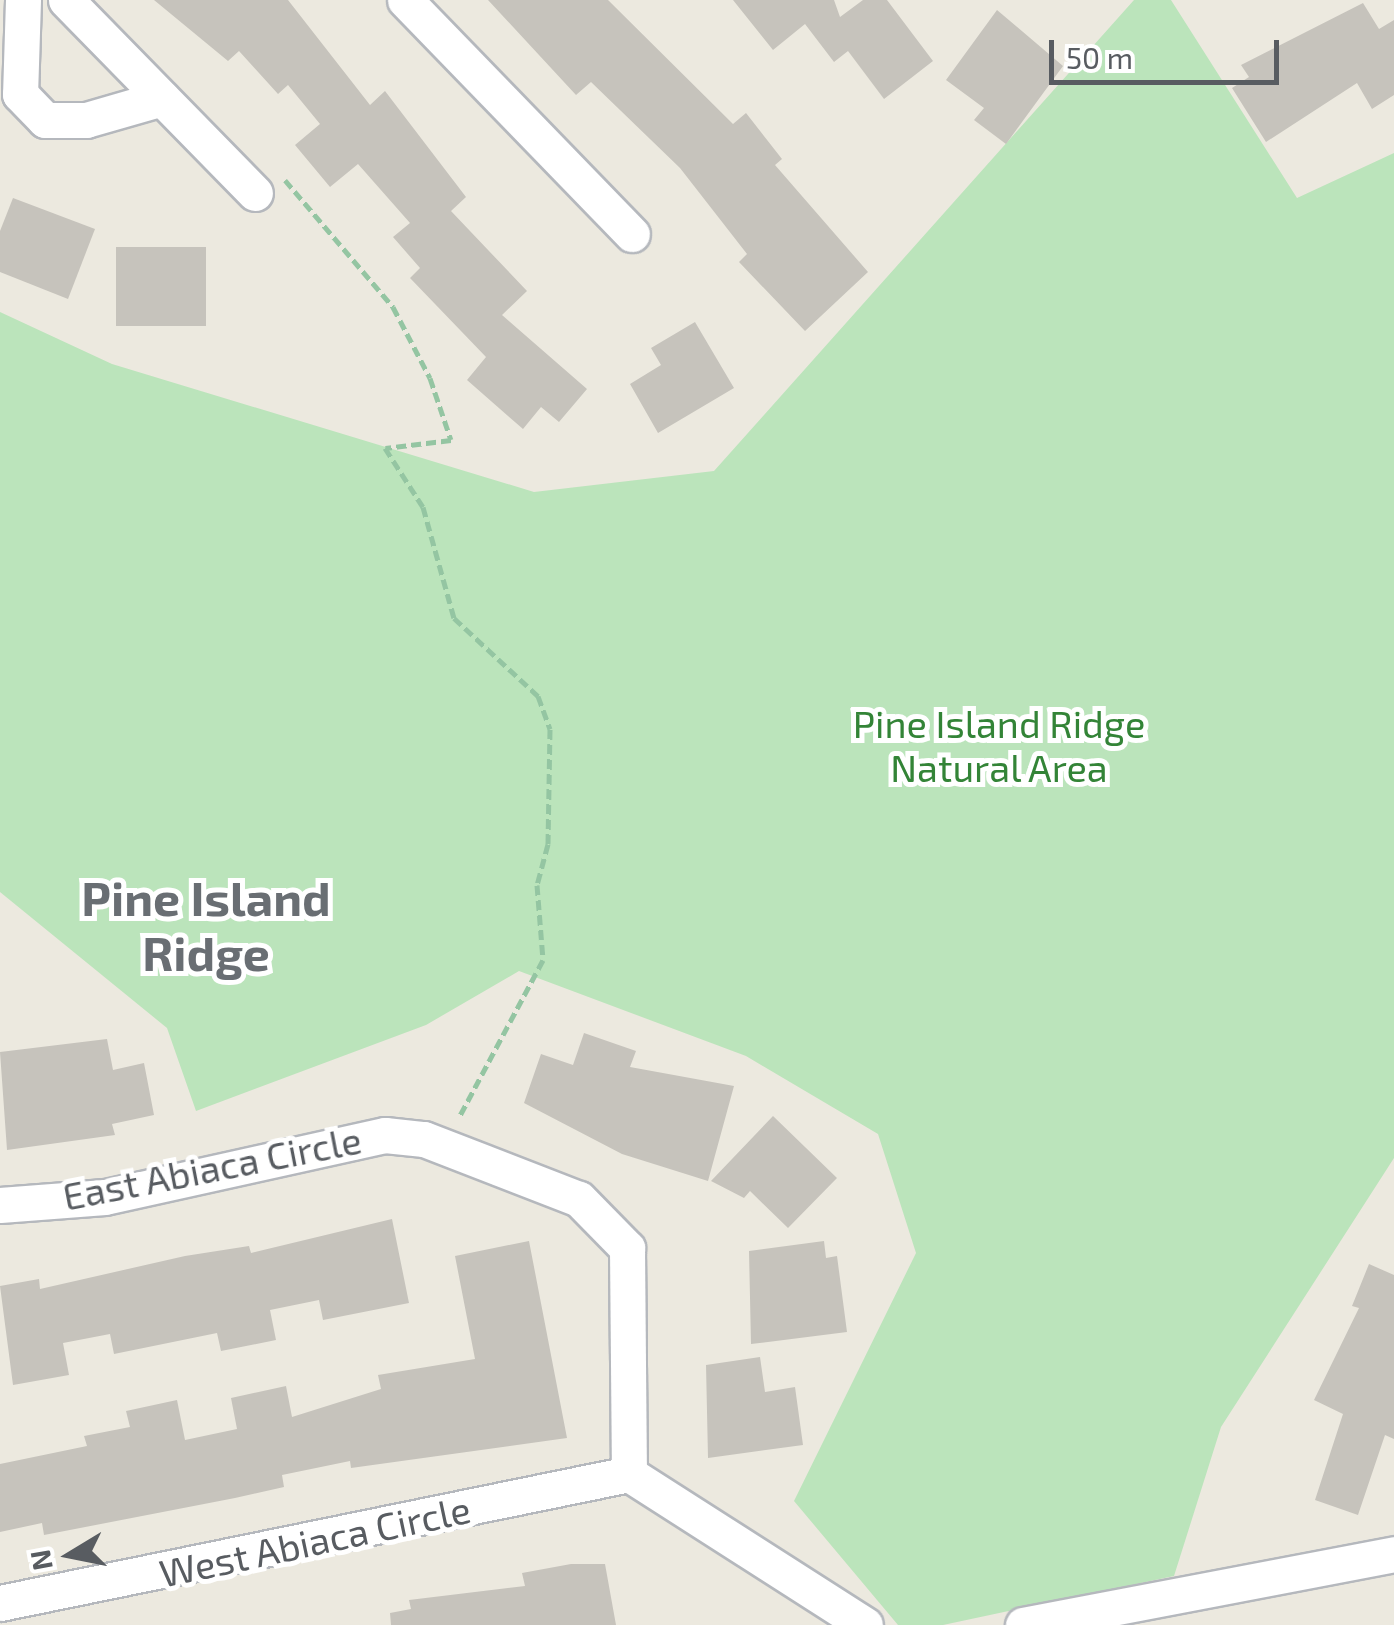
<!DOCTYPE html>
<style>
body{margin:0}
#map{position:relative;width:1394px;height:1625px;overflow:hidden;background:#ece9df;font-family:"Exo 2",sans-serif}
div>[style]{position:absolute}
.green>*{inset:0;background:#bbe4bb}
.building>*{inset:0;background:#c6c3bc;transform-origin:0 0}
.path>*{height:5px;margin-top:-2.5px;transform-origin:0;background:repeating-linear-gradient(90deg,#94c5a2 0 10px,transparent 0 15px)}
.roads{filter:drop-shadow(2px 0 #b5b8bd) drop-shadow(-2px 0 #b5b8bd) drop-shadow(0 2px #b5b8bd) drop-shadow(0 -2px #b5b8bd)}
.street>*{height:35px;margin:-17.5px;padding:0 17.5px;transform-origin:17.5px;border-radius:17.5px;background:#fff}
span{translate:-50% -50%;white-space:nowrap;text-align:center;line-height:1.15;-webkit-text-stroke:10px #fff;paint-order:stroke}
.park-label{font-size:38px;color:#338437}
.street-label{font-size:38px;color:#585c61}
.district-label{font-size:48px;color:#696e73;font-weight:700}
.north{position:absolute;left:20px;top:1505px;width:100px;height:100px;-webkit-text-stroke:8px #fff;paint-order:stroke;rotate:260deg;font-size:28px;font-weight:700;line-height:40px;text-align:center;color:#585c61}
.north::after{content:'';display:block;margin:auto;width:35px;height:45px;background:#585c61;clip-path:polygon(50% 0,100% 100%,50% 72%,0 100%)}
.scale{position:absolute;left:1049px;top:40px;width:230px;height:45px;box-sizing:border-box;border:5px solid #585c61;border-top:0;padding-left:12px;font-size:30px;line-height:35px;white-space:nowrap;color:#585c61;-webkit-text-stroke:8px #fff;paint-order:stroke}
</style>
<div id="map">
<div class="green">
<i style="clip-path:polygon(1134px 0,1171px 0,1297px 198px,1394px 153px,1394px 1158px,1221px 1427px,1174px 1576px,943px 1625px,898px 1625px,794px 1501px,916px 1253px,878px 1134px,746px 1056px,519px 971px,426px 1025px,196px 1111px,167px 1028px,0 892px,0 312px,112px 364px,534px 492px,714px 471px)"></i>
</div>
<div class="building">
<i style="clip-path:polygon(154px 0,288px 0,370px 105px,385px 91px,466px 197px,451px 211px,527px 291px,502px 315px,587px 389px,559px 422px,541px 407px,523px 429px,467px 380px,486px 357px,410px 278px,420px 268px,393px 237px,410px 223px,358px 164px,330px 187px,295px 145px,320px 124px,288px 85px,278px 94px,239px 51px,228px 61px)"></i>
<i style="clip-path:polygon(488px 0,608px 0,733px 124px,746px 113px,782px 159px,775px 165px,868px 272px,805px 331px,739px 262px,747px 254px,680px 168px,591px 82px,576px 95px)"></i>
<i style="clip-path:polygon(733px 0,834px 0,840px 17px,863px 0,887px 0,933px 61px,884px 99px,848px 51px,834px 62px,805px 24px,773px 50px)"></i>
<i style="clip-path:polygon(1363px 3px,1379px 29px,1394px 20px,1394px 95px,1372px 109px,1357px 83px,1266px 142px,1232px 88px,1249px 77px,1241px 65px)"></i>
<i style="clip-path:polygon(997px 10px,1063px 66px,1006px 144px,974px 120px,984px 108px,946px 80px)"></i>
<i style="clip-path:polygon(13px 198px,95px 229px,68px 299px,0 272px,0 231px)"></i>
<i style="left:116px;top:247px;width:90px;height:79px"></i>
<i style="clip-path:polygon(695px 322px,734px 388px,658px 433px,630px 384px,661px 365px,651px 348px)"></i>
<i style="clip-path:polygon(584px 1033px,636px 1051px,630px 1067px,734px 1086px,708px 1181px,622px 1154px,524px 1103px,541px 1054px,573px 1065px)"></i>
<i style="clip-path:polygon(107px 1039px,113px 1070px,144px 1063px,154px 1115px,112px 1124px,115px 1135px,7px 1150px,0 1052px)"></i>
<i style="clip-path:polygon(773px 1116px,837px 1178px,788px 1228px,750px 1191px,744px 1198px,711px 1181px)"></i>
<i style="clip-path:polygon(392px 1219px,409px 1303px,323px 1320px,319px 1300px,270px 1310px,276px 1340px,221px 1351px,217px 1333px,114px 1354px,110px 1334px,63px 1343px,69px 1375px,13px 1385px,0 1286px,39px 1279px,40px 1289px,185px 1256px,249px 1246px,251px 1253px)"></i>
<i style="clip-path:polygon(529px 1241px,567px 1438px,351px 1468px,350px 1461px,282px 1475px,284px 1487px,235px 1498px,44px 1535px,42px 1523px,0 1532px,0 1464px,87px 1446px,84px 1436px,130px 1427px,126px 1411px,177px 1400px,185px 1440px,237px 1429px,231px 1398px,286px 1386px,292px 1417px,381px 1389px,378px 1375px,475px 1359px,455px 1256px)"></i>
<i style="clip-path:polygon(824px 1241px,826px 1258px,837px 1256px,847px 1332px,751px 1344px,749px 1251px)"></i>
<i style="clip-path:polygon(1369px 1264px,1394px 1275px,1394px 1439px,1385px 1435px,1358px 1515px,1315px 1500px,1343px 1414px,1314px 1400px,1359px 1308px,1352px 1306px)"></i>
<i style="clip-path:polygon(760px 1357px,765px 1392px,795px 1387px,803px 1445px,708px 1458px,706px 1365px)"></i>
<i style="clip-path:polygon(571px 1564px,605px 1564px,616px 1625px,391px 1625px,390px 1613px,411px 1609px,409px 1600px,525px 1586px,522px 1573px)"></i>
</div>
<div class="path">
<i style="left:285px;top:180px;width:167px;rotate:49.6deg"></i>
<i style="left:393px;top:307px;width:80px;rotate:62.5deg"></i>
<i style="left:430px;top:378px;width:65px;rotate:71.3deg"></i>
<i style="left:451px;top:440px;width:66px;rotate:173.1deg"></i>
<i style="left:385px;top:448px;width:70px;rotate:57.2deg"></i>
<i style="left:423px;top:507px;width:115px;rotate:74.4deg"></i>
<i style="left:454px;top:618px;width:115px;rotate:42.9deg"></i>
<i style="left:538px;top:696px;width:35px;rotate:70deg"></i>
<i style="left:550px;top:729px;width:115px;rotate:91deg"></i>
<i style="left:548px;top:844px;width:42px;rotate:105deg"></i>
<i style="left:537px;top:885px;width:75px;rotate:85.4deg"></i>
<i style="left:543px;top:960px;width:178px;rotate:118.1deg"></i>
</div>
<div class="roads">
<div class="street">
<i style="left:23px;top:0;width:94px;rotate:91.8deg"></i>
<i style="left:20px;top:94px;width:36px;rotate:46deg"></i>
<i style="left:45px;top:120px;width:41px"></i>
<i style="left:86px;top:120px;width:79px;rotate:-16.1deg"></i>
<i style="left:66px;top:0;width:270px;rotate:45.6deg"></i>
<i style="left:405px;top:0;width:326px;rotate:45.9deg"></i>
<i style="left:0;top:1205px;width:105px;rotate:-4.4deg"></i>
<i style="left:105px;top:1197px;width:287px;rotate:-12.5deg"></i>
<i style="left:385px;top:1135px;width:39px;rotate:6deg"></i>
<i style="left:424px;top:1139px;width:166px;rotate:21.2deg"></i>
<i style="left:579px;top:1199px;width:69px;rotate:45.6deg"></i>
<i style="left:627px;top:1248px;width:226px;rotate:89.5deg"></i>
<i style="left:629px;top:1474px;width:280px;rotate:32.6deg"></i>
<i style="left:0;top:1603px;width:642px;rotate:-11.59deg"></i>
<i style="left:1023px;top:1625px;width:378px;rotate:-10.8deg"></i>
</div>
</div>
<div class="park-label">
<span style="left:999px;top:746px">Pine Island Ridge<br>Natural Area</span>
</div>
<div class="street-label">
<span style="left:212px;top:1168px;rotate:-11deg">East Abiaca Circle</span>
<span style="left:315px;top:1541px;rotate:-12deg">West Abiaca Circle</span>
</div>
<div class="district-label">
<span style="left:206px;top:925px">Pine Island<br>Ridge</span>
</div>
<div class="north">N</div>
<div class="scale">50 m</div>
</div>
